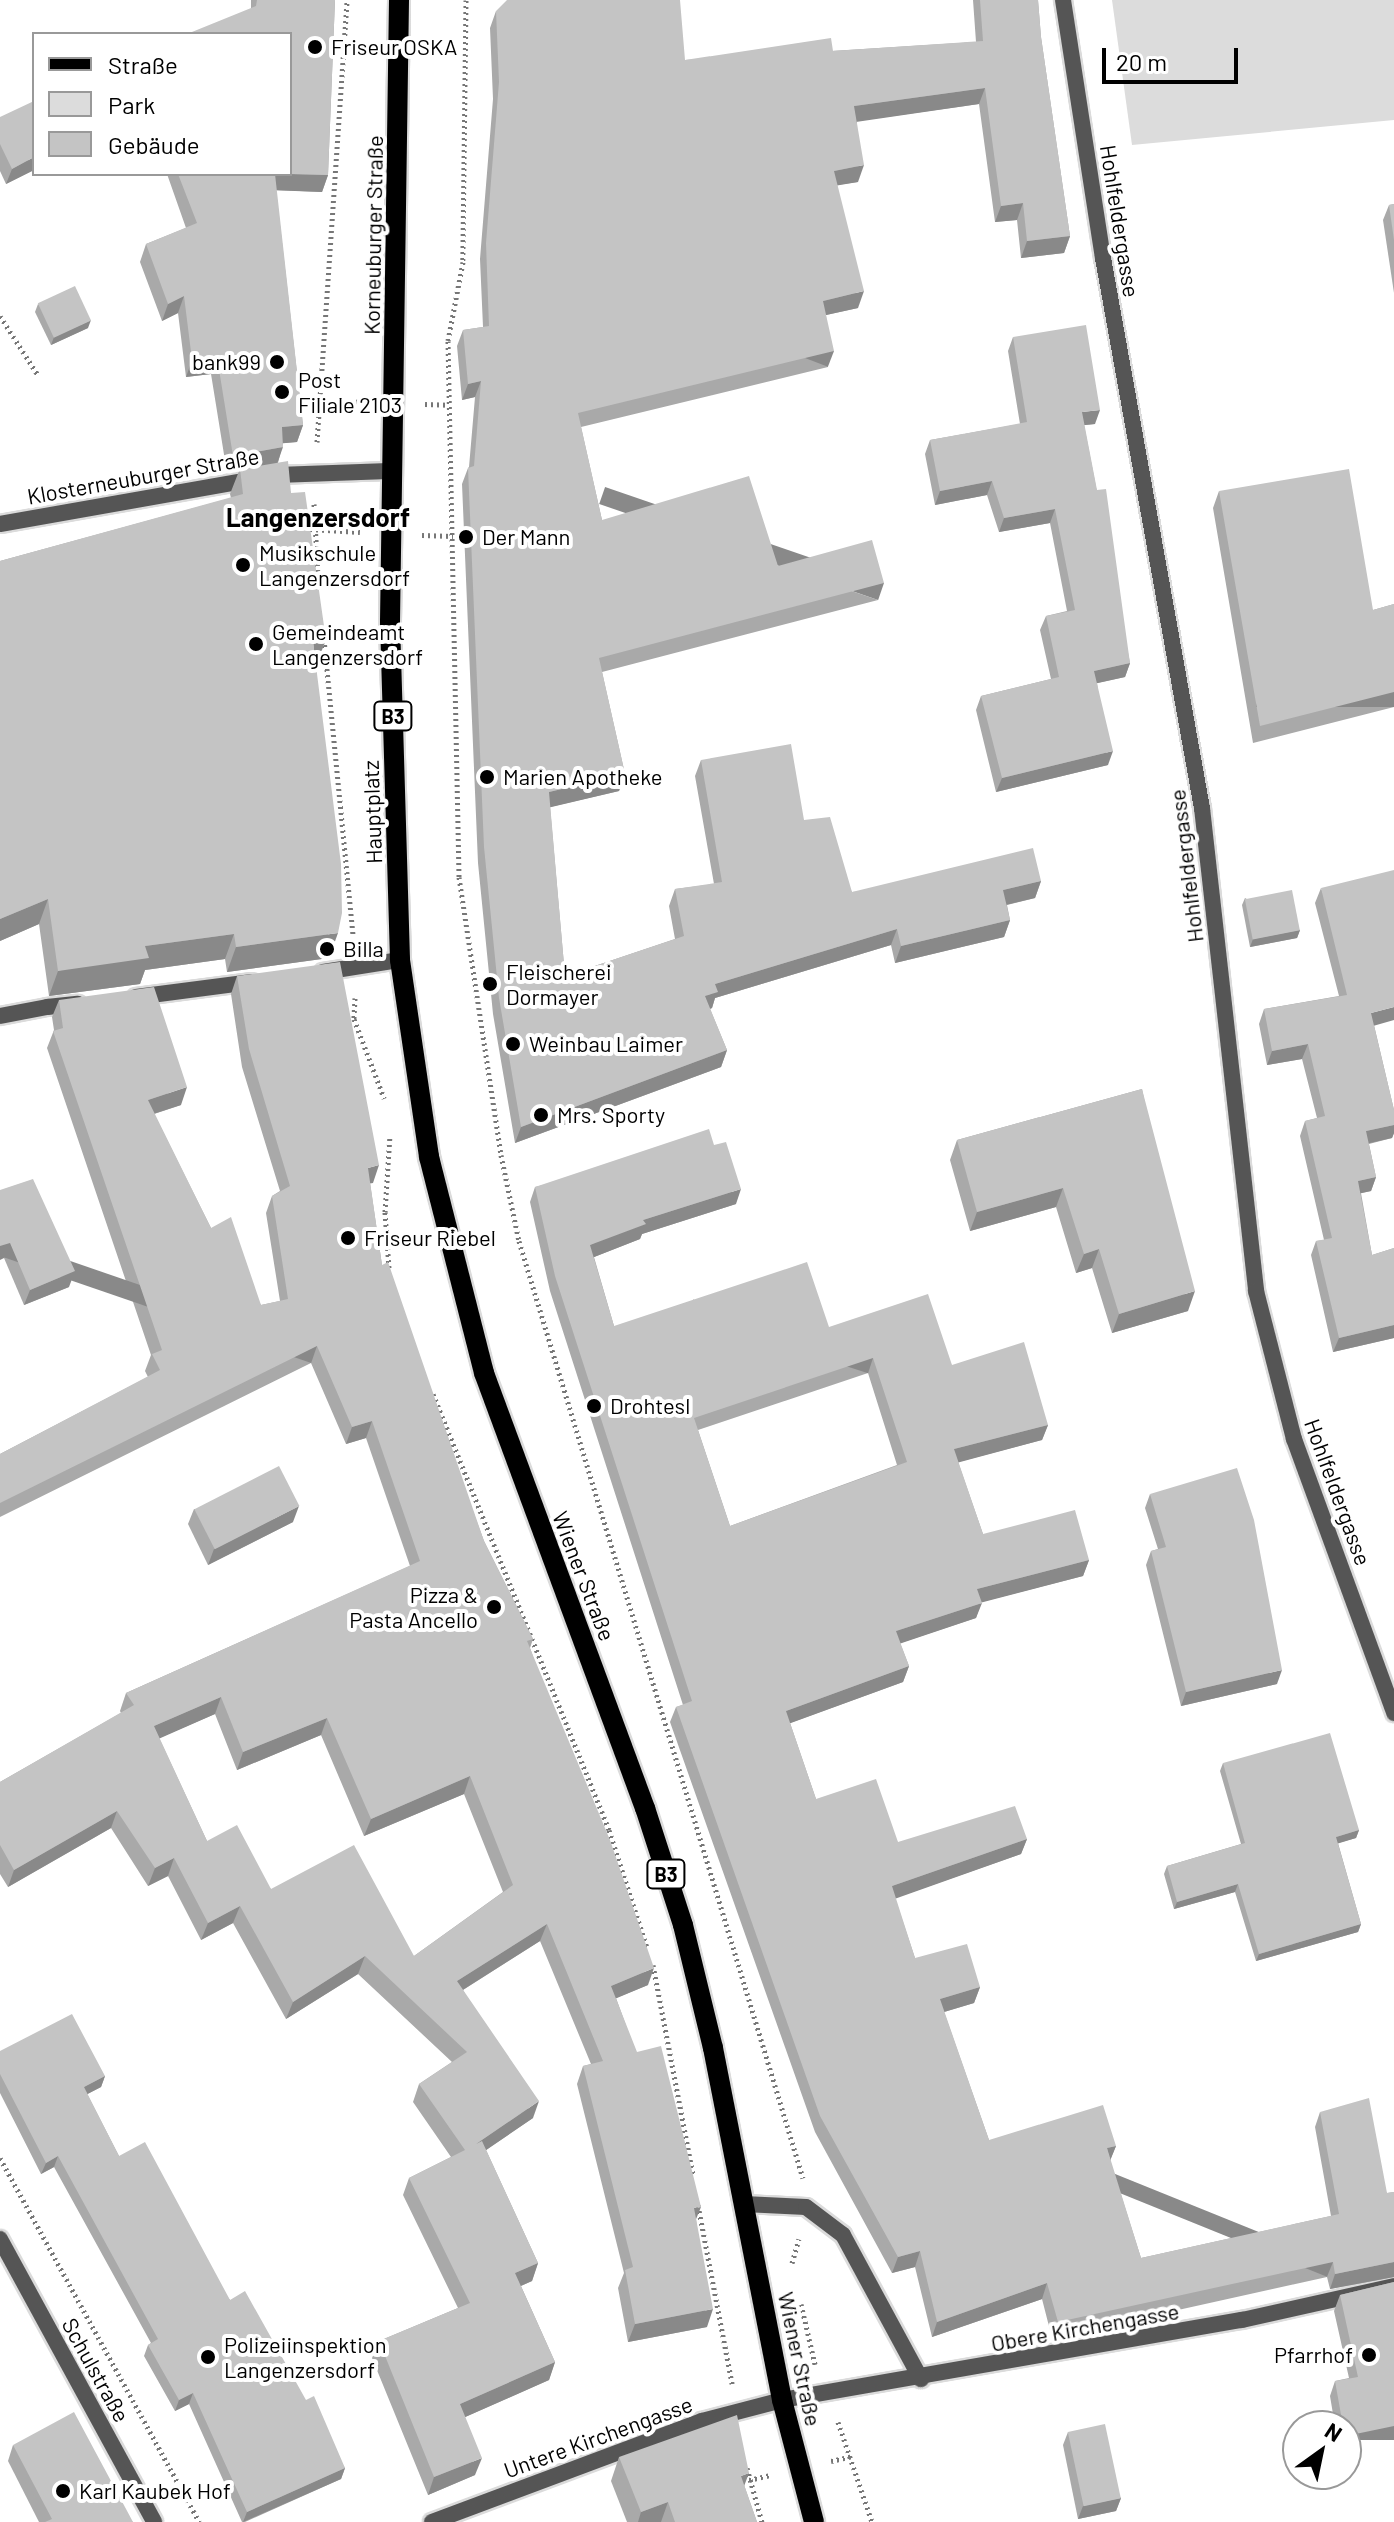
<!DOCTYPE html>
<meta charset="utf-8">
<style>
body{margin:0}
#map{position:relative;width:1394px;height:2522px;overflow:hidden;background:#fff;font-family:Barlow,sans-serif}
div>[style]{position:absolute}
.green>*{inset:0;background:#dcdcdc}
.path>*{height:5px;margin-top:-2.5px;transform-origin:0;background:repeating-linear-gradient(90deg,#777 0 2px,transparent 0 6px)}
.roads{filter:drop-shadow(2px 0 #dbdbdb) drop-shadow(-2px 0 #dbdbdb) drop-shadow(0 2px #dbdbdb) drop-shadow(0 -2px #dbdbdb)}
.lane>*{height:16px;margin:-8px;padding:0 8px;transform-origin:8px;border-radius:8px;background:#555}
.street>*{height:16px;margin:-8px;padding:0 8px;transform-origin:8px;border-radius:8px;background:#555}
.primary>*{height:20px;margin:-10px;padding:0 10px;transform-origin:10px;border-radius:10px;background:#000}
.wall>*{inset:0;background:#a9a9a9}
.shaded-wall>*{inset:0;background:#898989;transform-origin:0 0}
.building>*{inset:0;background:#c4c4c4;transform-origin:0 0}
.dots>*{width:22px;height:22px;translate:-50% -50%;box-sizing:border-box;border:4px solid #fff;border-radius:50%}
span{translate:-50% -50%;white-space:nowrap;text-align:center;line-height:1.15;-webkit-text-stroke:8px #fff;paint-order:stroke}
.shield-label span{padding:2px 6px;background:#fff;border:2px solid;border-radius:6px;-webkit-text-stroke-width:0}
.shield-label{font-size:20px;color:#000;font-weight:700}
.poi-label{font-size:22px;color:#000}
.left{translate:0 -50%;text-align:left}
.right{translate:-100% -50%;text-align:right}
.street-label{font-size:22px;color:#000}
.quarter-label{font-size:26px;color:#000;font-weight:700}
.legend{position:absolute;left:32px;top:32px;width:260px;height:144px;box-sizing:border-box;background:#fff;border:2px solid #999;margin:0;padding:10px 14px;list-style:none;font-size:24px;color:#000}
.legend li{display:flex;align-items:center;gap:16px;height:40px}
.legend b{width:40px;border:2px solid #999}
.north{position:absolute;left:1282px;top:2410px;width:80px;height:80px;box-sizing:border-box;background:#fff;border:2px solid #999;border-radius:50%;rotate:33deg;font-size:22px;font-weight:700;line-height:32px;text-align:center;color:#000}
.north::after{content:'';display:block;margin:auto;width:28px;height:36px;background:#000;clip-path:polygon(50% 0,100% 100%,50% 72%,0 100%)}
.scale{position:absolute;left:1102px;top:48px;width:136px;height:36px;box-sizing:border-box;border:4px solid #000;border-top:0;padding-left:10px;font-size:24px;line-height:28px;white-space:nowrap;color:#000;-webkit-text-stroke:6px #fff;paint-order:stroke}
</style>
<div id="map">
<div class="green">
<i style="clip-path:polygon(1112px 0,1394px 0,1394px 120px,1132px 145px)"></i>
</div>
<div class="path">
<i style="left:466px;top:0;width:262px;rotate:90.7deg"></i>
<i style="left:463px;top:262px;width:80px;rotate:100.8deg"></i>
<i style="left:448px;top:341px;width:536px;rotate:88.82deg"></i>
<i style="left:459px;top:877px;width:281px;rotate:81.4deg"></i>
<i style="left:501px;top:1155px;width:88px;rotate:78.2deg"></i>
<i style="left:519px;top:1241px;width:979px;rotate:73.14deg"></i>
<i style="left:0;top:316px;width:70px;rotate:57.2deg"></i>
<i style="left:320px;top:401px;width:39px;rotate:1deg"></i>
<i style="left:425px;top:404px;width:23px;rotate:2deg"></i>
<i style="left:317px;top:442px;width:443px;rotate:-86.1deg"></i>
<i style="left:314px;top:504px;width:89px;rotate:86.8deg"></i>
<i style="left:310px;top:529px;width:50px;rotate:3.4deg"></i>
<i style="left:422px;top:535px;width:31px;rotate:2deg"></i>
<i style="left:324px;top:639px;width:298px;rotate:84.4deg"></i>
<i style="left:355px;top:998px;width:21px;rotate:93deg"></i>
<i style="left:354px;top:1019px;width:85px;rotate:69.2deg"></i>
<i style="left:389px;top:1268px;width:56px;rotate:-94.1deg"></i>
<i style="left:385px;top:1212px;width:77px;rotate:-86.3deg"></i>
<i style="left:433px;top:1394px;width:470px;rotate:68deg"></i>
<i style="left:609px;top:1830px;width:124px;rotate:72.1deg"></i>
<i style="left:653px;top:1965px;width:214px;rotate:79.2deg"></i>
<i style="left:0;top:2158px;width:415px;rotate:61.3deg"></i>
<i style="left:698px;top:2205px;width:182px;rotate:79.2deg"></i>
<i style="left:792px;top:2263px;width:25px;rotate:-74deg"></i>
<i style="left:801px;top:2304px;width:62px;rotate:76.9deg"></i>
<i style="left:838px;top:2422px;width:106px;rotate:71.2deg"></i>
<i style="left:831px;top:2461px;width:23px;rotate:-13deg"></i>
<i style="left:747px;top:2468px;width:56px;rotate:74.5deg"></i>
<i style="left:749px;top:2480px;width:22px;rotate:-13deg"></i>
</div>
<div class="roads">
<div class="lane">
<i style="left:0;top:1016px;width:48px;rotate:-10.8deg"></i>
</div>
<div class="street">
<i style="left:1063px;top:0;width:261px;rotate:81.2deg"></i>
<i style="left:1103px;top:258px;width:559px;rotate:79.8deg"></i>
<i style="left:1202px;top:808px;width:486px;rotate:83.6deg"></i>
<i style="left:1256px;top:1291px;width:153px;rotate:75.6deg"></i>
<i style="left:1294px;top:1439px;width:292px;rotate:69.9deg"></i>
<i style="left:0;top:524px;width:281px;rotate:-10deg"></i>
<i style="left:277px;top:475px;width:112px;rotate:-2deg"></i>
<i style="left:323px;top:972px;width:78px;rotate:-8.9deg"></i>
<i style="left:136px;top:997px;width:117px;rotate:-7.4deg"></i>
<i style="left:47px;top:1007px;width:31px;rotate:-6deg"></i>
<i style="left:744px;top:2204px;width:62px;rotate:2.8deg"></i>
<i style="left:806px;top:2207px;width:46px;rotate:37.1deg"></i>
<i style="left:843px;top:2235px;width:164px;rotate:61.6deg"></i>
<i style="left:0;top:2239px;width:322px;rotate:61.4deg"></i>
<i style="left:432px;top:2522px;width:288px;rotate:-20.5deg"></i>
<i style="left:702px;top:2421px;width:83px;rotate:-14.7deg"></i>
<i style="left:782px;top:2400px;width:467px;rotate:-9.9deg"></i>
<i style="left:1242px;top:2320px;width:156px;rotate:-12.6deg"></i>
</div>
<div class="primary">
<i style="left:399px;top:0;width:622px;rotate:90.83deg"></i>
<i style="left:390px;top:622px;width:338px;rotate:88.3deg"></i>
<i style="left:400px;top:960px;width:199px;rotate:81.6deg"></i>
<i style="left:429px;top:1157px;width:223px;rotate:75.7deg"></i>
<i style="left:484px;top:1373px;width:464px;rotate:69.7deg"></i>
<i style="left:645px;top:1808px;width:123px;rotate:72deg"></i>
<i style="left:683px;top:1925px;width:127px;rotate:76.3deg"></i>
<i style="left:713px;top:2048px;width:359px;rotate:78.9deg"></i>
<i style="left:782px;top:2400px;width:126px;rotate:75.3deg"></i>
</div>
</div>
<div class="wall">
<i style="clip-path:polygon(251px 0,335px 0,328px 175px,322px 192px,276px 190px,303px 425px,297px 442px,283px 443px,278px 463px,291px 493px,316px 665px,329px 958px,227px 972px,225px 959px,145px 970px,140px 984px,49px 996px,39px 924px,0 941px,0 561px,231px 498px,230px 494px,239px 471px,227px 473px,211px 374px,186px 377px,178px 313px,162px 321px,140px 262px,146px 244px,186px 228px,167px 174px,290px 174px,251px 8px)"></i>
<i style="clip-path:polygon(973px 0,1038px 0,1041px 37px,1070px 236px,1064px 253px,1021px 258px,1017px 220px,995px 222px,979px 104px,857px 121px,858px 182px,837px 185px,858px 308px,826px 315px,828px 367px,581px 427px,602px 520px,778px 566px,878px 600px,602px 672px,625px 774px,619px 791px,550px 807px,565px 976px,675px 939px,669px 906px,675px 889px,714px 884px,695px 776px,701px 760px,804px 820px,852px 892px,1041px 881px,1035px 898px,1007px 905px,1010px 920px,1004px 937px,895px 963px,891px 945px,715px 998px,712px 1008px,710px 1009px,727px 1050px,721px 1067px,515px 1143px,493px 1014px,478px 863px,462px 484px,468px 468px,469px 467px,475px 397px,462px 400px,457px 346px,463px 330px,483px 327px,480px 259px,493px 99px,490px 28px,496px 11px,685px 60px,976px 42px)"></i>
<i style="clip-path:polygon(0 117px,34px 170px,6px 184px,0 171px)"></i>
<i style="clip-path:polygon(1394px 204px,1394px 293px,1383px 220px,1389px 205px)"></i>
<i style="clip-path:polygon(38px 304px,88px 328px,51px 345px,35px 312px)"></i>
<i style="clip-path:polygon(1013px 337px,1095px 424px,1084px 425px,1130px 663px,1125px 677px,1097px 683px,1108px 765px,996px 792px,976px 710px,981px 696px,1051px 679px,1040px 630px,1046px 616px,1067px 611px,1050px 523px,999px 532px,987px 495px,935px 505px,925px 454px,930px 440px,1020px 424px,1008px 351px)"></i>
<i style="clip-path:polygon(1219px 491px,1373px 610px,1394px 604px,1394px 707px,1253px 743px,1213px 508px)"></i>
<i style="clip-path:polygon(1321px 888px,1374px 1025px,1394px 1110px,1394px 1133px,1392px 1138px,1369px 1144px,1376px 1177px,1371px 1191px,1361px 1193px,1372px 1255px,1394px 1248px,1394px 1338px,1333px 1352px,1311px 1255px,1316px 1241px,1324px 1240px,1300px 1136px,1305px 1121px,1317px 1118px,1302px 1059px,1267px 1065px,1259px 1024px,1264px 1009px,1339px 996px,1315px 903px)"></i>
<i style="clip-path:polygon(1245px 898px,1300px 930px,1297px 938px,1250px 947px,1242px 905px)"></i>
<i style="clip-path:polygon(evenodd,237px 976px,373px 1183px,370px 1183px,382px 1265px,484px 1541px,533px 1639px,530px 1648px,648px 1985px,616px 1998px,696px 2219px,707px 2327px,628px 2342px,618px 2288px,624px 2273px,577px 2084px,583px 2066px,591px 2064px,540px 1941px,463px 1990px,533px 2118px,486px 2150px,538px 2263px,532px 2281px,521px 2286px,555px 2362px,549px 2380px,465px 2417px,475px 2475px,428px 2495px,372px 2358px,379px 2341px,458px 2308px,403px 2195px,409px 2178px,451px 2157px,413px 2102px,419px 2084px,452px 2062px,358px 1974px,286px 2019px,233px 1923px,201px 1940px,168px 1876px,148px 1886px,111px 1828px,8px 1887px,0 1874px,0 1782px,121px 1713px,120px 1711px,126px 1693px,410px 1566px,366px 1438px,346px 1444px,311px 1363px,0 1517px,0 1454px,148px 1377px,145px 1371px,151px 1355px,47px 1048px,54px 1030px,52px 1017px,59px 1000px,181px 1105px,154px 1114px,211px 1228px,261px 1305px,280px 1301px,266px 1213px,272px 1196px,280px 1191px,242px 1067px,231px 994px,237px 976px,215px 1714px,237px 1770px,321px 1735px,364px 1836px,464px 1794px,503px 1892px,414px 1956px,271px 1889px,207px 1841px,159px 1738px,215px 1714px)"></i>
<i style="clip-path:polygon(1142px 1089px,1188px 1311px,1112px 1333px,1092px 1268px,1076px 1273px,1056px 1207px,970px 1231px,950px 1160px,957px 1140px)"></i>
<i style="clip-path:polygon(evenodd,714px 1145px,736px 1204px,642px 1234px,640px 1239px,594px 1257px,614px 1326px,829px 1327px,952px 1365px,1048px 1425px,1042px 1440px,958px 1462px,983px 1534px,1089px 1560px,1083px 1576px,981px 1602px,976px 1618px,900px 1643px,909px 1666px,903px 1682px,790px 1723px,816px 1799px,898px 1842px,1027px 1839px,1021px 1854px,895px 1898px,915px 1958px,980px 1987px,974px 2003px,944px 2012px,989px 2140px,1116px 2146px,1110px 2160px,1141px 2258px,1331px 2216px,1315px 2127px,1320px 2112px,1387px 2193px,1394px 2192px,1394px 2277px,1330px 2289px,1327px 2277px,1052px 2338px,1042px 2299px,932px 2337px,915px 2267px,892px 2273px,815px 2132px,670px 1722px,676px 1707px,683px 1705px,550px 1291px,530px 1202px,535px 1187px,714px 1145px,868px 1373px,897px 1465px,730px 1526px,698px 1430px,868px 1373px)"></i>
<i style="clip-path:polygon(0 1190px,69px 1287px,24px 1305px,4px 1258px)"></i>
<i style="clip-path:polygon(1150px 1494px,1277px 1684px,1181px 1706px,1146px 1565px,1151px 1551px,1158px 1549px,1145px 1508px)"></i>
<i style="clip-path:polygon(194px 1509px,293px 1522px,208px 1565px,188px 1524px)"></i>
<i style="clip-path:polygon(1223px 1763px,1359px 1830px,1356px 1838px,1338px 1843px,1361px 1924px,1358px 1932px,1256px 1961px,1235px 1892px,1174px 1909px,1164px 1874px,1167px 1866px,1241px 1844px,1220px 1771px)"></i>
<i style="clip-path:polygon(0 2051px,105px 2076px,101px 2087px,87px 2094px,119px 2156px,230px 2300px,345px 2468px,341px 2479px,245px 2522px,242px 2522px,189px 2404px,175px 2411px,144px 2356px,148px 2345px,151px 2343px,54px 2167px,41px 2174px,0 2093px)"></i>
<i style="clip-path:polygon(1394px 2282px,1346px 2426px,1335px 2426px,1330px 2396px,1335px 2381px,1349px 2378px,1334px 2311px,1340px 2295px)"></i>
<i style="clip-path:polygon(1068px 2432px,1121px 2498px,1116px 2511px,1078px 2519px,1063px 2445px)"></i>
<i style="clip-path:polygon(13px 2445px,133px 2522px,39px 2522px,8px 2461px)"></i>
<i style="clip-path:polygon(619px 2457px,744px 2485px,757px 2522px,627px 2522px,611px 2481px)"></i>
</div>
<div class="shaded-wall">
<i style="clip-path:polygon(985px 88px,979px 104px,849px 123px,854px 106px)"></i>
<i style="clip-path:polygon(34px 157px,34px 170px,6px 184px,12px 169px)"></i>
<i style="clip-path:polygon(864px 165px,858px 182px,828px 187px,834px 171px)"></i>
<i style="clip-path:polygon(274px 174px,290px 174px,328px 175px,322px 192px,268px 190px)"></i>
<i style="clip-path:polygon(1023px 203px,1017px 220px,995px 222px,1001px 206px)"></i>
<i style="clip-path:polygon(1070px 236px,1064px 253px,1021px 258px,1027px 241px)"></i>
<i style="clip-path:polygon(864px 291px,858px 308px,817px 317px,823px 301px)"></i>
<i style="clip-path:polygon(184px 296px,178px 313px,162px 321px,168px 304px)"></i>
<i style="clip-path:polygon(91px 320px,88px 328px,51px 345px,54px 337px)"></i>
<i style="left:834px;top:351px;width:17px;height:263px;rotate:111deg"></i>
<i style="clip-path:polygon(217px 357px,211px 374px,186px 377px,192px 360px)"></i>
<i style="clip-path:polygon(481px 381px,475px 397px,462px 400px,468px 384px)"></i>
<i style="clip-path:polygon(1100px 410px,1095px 424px,1076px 426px,1082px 412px)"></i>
<i style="clip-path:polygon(303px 425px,297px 442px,275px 444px,282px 427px)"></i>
<i style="clip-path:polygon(283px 447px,277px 464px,227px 473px,233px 456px)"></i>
<i style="clip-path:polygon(992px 481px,987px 495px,935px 505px,940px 491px)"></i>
<i style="clip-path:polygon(1055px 509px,1050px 523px,999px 532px,1004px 518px)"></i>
<i style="left:884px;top:583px;width:18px;height:295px;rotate:109deg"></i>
<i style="clip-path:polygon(326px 640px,316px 665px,313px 642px)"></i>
<i style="clip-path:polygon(1130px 663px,1125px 677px,1089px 685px,1094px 671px)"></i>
<i style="left:1394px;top:692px;width:15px;height:138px;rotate:90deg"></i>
<i style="clip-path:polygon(1113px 751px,1108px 765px,996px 792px,1002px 778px)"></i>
<i style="clip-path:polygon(625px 774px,619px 791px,543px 809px,549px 792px)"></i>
<i style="clip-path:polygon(1041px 881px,1035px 898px,997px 907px,1003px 890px)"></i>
<i style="clip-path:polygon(48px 899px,39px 924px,0 941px,0 919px)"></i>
<i style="clip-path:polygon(1010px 920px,1004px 937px,895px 963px,901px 946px)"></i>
<i style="clip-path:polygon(897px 929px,891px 945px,715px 998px,712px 1008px,699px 1013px,705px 996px,715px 984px)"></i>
<i style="clip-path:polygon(1300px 930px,1297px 938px,1250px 947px,1253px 939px)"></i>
<i style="clip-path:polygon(338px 933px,329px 958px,227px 972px,236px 947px)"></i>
<i style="clip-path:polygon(234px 934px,225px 959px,145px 970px,140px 984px,49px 996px,58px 971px,145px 946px)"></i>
<i style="clip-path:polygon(1394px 1007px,1394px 1020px,1366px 1028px,1371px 1013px)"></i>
<i style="clip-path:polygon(1308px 1044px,1302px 1059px,1267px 1065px,1272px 1051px)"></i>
<i style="clip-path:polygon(727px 1050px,721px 1067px,515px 1143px,521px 1127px)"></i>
<i style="clip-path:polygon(187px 1087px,181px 1105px,141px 1118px,148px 1100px)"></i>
<i style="clip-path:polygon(1394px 1125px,1394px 1133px,1392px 1138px,1361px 1145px,1366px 1131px)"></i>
<i style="clip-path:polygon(379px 1165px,373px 1183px,361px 1185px,368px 1168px)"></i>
<i style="clip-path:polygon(1376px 1177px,1371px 1191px,1353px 1195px,1358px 1181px)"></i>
<i style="clip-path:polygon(1063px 1188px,1056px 1207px,970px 1231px,977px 1212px)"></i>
<i style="clip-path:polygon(741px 1189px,736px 1204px,642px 1234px,640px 1239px,584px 1261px,590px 1245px,643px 1220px)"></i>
<i style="clip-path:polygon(10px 1243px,4px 1258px,0 1260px,0 1246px)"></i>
<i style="clip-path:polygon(1099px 1249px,1092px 1268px,1076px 1273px,1084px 1254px)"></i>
<i style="clip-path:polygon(75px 1271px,69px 1287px,24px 1305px,30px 1290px)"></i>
<i style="clip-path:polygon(1195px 1291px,1188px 1311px,1112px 1333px,1119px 1314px)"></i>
<i style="clip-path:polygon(1394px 1325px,1394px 1338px,1333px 1352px,1339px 1338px)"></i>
<i style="left:317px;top:1346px;width:18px;height:354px;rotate:109deg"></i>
<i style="left:873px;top:1358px;width:16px;height:189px;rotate:108deg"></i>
<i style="clip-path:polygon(372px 1421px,366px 1438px,346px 1444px,352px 1427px)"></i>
<i style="clip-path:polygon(1048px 1425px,1042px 1440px,949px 1465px,954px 1449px)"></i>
<i style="clip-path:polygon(299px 1506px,293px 1522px,208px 1565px,214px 1549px)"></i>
<i style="clip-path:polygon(1089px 1560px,1083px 1576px,972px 1605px,977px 1589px)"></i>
<i style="clip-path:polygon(982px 1603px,976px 1618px,890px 1647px,896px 1631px)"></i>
<i style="clip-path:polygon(909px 1666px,903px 1682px,780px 1727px,786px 1711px)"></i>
<i style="clip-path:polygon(1282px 1670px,1277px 1684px,1181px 1706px,1186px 1692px)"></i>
<i style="clip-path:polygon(221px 1697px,215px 1714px,147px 1744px,154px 1726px)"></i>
<i style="clip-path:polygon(327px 1718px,321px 1735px,237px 1770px,243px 1752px)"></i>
<i style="clip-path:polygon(470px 1776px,464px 1794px,364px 1836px,371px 1819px)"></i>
<i style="clip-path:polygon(117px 1811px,111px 1828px,8px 1887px,14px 1870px)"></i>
<i style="clip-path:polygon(1359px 1830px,1356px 1838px,1333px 1845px,1336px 1837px)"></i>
<i style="clip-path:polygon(1027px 1839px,1021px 1854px,886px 1902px,892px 1886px)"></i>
<i style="clip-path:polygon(174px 1858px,168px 1876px,148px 1886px,155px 1868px)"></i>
<i style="clip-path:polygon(1238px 1884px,1235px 1892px,1174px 1909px,1177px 1902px)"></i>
<i style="clip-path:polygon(240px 1906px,233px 1923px,201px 1940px,208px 1923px)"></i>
<i style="clip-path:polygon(547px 1924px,540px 1941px,450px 1998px,457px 1981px)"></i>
<i style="clip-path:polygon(1361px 1924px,1358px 1932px,1256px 1961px,1259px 1954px)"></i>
<i style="clip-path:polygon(365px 1956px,358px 1974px,286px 2019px,293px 2002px)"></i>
<i style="clip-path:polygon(654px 1968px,648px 1985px,605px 2003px,611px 1986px)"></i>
<i style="clip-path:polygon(980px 1987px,974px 2003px,934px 2015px,940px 1999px)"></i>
<i style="clip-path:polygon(105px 2076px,101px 2087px,80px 2098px,84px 2087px)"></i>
<i style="clip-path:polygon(539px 2101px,533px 2118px,470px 2161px,476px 2144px)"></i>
<i style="clip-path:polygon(1116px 2146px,1110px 2161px,1107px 2148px)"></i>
<i style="clip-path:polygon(58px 2156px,54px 2167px,41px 2174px,46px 2163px)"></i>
<i style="clip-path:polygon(701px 2207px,694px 2224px,694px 2208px)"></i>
<i style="clip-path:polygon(920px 2251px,915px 2267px,892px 2273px,898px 2257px)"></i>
<i style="left:1333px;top:2262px;width:16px;height:281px;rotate:112deg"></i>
<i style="clip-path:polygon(1394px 2262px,1394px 2277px,1330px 2289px,1335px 2274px)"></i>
<i style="clip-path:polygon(538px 2263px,532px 2281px,509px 2291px,515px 2273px)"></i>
<i style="clip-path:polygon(1047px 2283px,1042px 2299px,932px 2337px,937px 2322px)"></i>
<i style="clip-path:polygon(713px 2309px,707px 2327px,628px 2342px,635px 2324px)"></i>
<i style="clip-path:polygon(555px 2362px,549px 2380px,454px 2422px,460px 2404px)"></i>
<i style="clip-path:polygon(193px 2393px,189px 2404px,175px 2411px,179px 2400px)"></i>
<i style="left:1394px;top:2426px;width:14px;height:49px;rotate:90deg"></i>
<i style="clip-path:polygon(482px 2458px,475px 2475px,428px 2495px,434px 2477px)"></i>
<i style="clip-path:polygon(345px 2468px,341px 2479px,243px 2522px,247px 2512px)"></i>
<i style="clip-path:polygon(749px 2473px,740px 2497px,741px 2476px)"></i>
<i style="clip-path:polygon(1121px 2498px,1116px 2511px,1078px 2519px,1083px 2506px)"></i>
<i style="clip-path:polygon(668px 2502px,661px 2522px,638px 2522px,641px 2512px)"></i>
</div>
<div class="building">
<i style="clip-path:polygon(257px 0,335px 0,328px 175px,290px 174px,290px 34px,187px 34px,256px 6px)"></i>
<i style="clip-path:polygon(507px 0,680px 0,685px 60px,831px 38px,833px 51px,983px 41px,980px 0,1038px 0,1041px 37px,1070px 236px,1027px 241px,1023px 203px,1001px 206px,985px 88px,854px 106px,864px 165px,834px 171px,864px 291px,823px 301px,834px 351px,578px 413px,602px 520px,749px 476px,778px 566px,872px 540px,884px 583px,599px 658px,625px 774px,549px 792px,565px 976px,684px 936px,675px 889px,722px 882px,701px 760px,791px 744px,804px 820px,830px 817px,852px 892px,1033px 848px,1041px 881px,1003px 890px,1010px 920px,901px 946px,897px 929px,715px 984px,718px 992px,705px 996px,727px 1050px,521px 1127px,499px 998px,484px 847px,468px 468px,474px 466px,481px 381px,468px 384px,463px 330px,489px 326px,486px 243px,499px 82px,496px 11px)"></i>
<i style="clip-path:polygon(34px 101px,34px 157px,12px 169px,0 144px,0 117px)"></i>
<i style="clip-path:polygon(178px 174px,275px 174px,303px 425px,282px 427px,283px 447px,233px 456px,217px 357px,192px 360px,184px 296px,168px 304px,146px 244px,197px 223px)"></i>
<i style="clip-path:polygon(1394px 204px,1394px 240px,1389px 205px)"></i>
<i style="left:75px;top:286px;width:38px;height:41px;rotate:65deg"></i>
<i style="clip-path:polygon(1086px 325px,1100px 410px,1082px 412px,1097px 490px,1106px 489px,1130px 663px,1094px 671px,1113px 751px,1002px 778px,981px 696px,1059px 677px,1046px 616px,1075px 610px,1055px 509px,1004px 518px,992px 481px,940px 491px,930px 440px,1027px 422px,1013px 337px)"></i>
<i style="clip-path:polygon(288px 461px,291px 493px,305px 492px,326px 640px,313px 642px,341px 864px,342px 913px,338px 933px,236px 947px,234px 934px,145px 946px,149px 958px,58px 971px,48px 899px,0 919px,0 561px,243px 494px,240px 469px)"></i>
<i style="clip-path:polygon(1349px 469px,1373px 610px,1394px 604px,1394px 692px,1260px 726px,1219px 491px)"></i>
<i style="clip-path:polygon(1394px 870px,1394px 1007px,1371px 1013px,1394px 1110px,1394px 1125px,1366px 1131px,1376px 1177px,1358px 1181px,1372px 1255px,1394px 1248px,1394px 1325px,1339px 1338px,1316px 1241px,1332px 1238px,1305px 1121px,1325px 1116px,1308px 1044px,1272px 1051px,1264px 1009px,1347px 995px,1321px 888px)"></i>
<i style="left:1292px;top:890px;width:41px;height:48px;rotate:79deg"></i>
<i style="clip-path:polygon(evenodd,340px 962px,379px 1165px,368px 1168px,382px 1265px,388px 1262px,484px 1541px,533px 1639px,527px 1641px,610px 1840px,654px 1968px,611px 1986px,637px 2052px,661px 2046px,701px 2207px,694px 2208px,713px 2309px,635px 2324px,625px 2270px,633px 2267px,583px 2066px,603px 2061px,547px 1924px,457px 1981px,539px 2101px,476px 2144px,482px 2141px,538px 2263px,515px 2273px,555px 2362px,460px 2404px,482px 2458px,434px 2477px,379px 2341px,470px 2303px,409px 2178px,465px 2150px,419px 2084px,467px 2052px,365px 1956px,293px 2002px,240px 1906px,208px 1923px,174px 1858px,155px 1868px,117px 1811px,14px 1870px,0 1845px,0 1782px,134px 1705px,126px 1693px,420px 1561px,372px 1421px,352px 1427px,317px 1346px,0 1503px,0 1454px,160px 1370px,152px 1354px,162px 1350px,53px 1031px,63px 1028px,59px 1000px,154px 987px,187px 1087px,148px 1100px,211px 1228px,231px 1217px,261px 1305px,288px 1299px,272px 1196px,290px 1186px,249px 1049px,237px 976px,340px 962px,221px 1697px,243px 1752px,327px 1718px,371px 1819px,470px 1776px,513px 1885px,414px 1956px,354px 1845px,271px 1889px,237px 1825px,207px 1841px,154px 1726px,221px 1697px)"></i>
<i style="clip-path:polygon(1142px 1089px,1195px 1291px,1119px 1314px,1099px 1249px,1084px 1254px,1063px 1188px,977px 1212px,957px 1140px)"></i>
<i style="clip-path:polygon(evenodd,709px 1129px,714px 1145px,726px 1142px,741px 1189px,643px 1220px,646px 1224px,590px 1245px,614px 1326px,807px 1262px,829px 1327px,928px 1294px,952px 1365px,1024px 1342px,1048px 1425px,954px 1449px,983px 1534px,1075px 1510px,1089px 1560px,977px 1589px,982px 1603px,896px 1631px,909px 1666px,786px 1711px,816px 1799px,876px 1779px,898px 1842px,1015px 1806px,1027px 1839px,892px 1886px,915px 1958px,967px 1944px,980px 1987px,940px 1999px,989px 2140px,1103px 2105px,1116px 2146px,1107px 2148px,1141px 2258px,1339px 2214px,1320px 2112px,1369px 2098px,1387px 2193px,1394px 2192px,1394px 2262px,1335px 2274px,1333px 2262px,1058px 2322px,1047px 2283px,937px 2322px,920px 2251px,898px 2257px,820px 2116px,676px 1707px,692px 1701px,555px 1276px,535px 1187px,709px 1129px,873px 1358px,907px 1462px,730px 1526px,694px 1418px,873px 1358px)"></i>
<i style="clip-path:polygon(33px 1179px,75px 1271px,30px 1290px,10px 1243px,0 1246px,0 1190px)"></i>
<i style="left:279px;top:1466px;width:45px;height:95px;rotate:63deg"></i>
<i style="clip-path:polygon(1237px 1468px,1254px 1520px,1282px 1670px,1186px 1692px,1151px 1551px,1166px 1547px,1150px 1494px)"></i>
<i style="clip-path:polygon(1330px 1733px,1359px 1830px,1336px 1837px,1361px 1924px,1259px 1954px,1238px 1884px,1177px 1902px,1167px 1866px,1245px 1843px,1223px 1763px)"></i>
<i style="clip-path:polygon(72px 2014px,105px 2076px,84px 2087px,119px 2156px,145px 2142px,230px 2300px,245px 2291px,306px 2400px,314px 2396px,345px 2468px,247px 2512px,193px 2393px,179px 2400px,148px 2345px,158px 2339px,58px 2156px,46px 2163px,0 2074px,0 2051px)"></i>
<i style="clip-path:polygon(1394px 2282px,1394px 2426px,1346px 2436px,1346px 2426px,1343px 2426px,1335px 2381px,1358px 2377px,1340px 2295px)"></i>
<i style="clip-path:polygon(74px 2412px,133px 2522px,45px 2522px,52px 2519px,13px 2445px)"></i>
<i style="clip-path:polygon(737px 2415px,749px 2473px,741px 2476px,757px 2522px,675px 2522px,668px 2502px,641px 2512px,619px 2457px)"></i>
<i style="left:1105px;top:2424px;width:76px;height:38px;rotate:78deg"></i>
</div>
<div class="dots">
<i style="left:315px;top:47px;background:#000"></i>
<i style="left:277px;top:362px;background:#000"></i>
<i style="left:282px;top:392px;background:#000"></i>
<i style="left:466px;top:537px;background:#000"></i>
<i style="left:243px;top:565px;background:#000"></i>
<i style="left:256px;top:644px;background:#000"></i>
<i style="left:487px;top:777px;background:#000"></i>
<i style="left:327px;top:949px;background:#000"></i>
<i style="left:490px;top:984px;background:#000"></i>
<i style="left:513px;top:1044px;background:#000"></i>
<i style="left:541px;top:1115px;background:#000"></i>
<i style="left:348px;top:1238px;background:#000"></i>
<i style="left:594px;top:1406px;background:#000"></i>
<i style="left:494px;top:1607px;background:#000"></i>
<i style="left:1369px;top:2355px;background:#000"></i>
<i style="left:208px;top:2357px;background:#000"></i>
<i style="left:63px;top:2491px;background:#000"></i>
</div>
<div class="shield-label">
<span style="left:393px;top:716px">B3</span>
<span style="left:666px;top:1874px">B3</span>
</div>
<div class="poi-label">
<span class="left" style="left:331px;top:47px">Friseur OSKA</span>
<span class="right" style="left:261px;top:362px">bank99</span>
<span class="left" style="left:298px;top:392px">Post<br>Filiale 2103</span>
<span class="left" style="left:482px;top:537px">Der Mann</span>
<span class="left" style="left:259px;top:565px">Musikschule<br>Langenzersdorf</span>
<span class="left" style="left:272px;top:644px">Gemeindeamt<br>Langenzersdorf</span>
<span class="left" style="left:503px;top:777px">Marien Apotheke</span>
<span class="left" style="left:343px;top:949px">Billa</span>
<span class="left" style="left:506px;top:984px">Fleischerei<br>Dormayer</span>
<span class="left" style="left:529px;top:1044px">Weinbau Laimer</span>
<span class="left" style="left:557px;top:1115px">Mrs. Sporty</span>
<span class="left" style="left:364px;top:1238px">Friseur Riebel</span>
<span class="left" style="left:610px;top:1406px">Drohtesl</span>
<span class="right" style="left:478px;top:1607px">Pizza &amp;<br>Pasta Ancello</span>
<span class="left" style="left:224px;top:2357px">Polizeiinspektion<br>Langenzersdorf</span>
<span class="right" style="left:1353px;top:2355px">Pfarrhof</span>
<span class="left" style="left:79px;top:2491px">Karl Kaubek Hof</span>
</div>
<div class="street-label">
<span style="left:1120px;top:221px;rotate:81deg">Hohlfeldergasse</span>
<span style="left:373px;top:235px;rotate:-89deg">Korneuburger Straße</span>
<span style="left:143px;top:476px;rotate:-10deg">Klosterneuburger Straße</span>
<span style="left:372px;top:812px;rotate:-92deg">Hauptplatz</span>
<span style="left:1186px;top:866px;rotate:-97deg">Hohlfeldergasse</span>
<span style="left:1338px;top:1492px;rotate:70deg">Hohlfeldergasse</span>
<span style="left:584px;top:1576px;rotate:69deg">Wiener Straße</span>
<span style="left:1085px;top:2327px;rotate:-10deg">Obere Kirchengasse</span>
<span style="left:800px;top:2359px;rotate:78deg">Wiener Straße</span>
<span style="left:96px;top:2370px;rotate:61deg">Schulstraße</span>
<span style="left:598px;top:2437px;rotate:-20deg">Untere Kirchengasse</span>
</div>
<div class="quarter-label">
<span style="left:318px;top:517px">Langenzersdorf</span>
</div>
<ul class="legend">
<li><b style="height:10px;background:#000"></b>Straße</li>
<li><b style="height:22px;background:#dcdcdc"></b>Park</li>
<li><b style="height:22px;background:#c4c4c4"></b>Gebäude</li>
</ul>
<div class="north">N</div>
<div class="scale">20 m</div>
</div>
